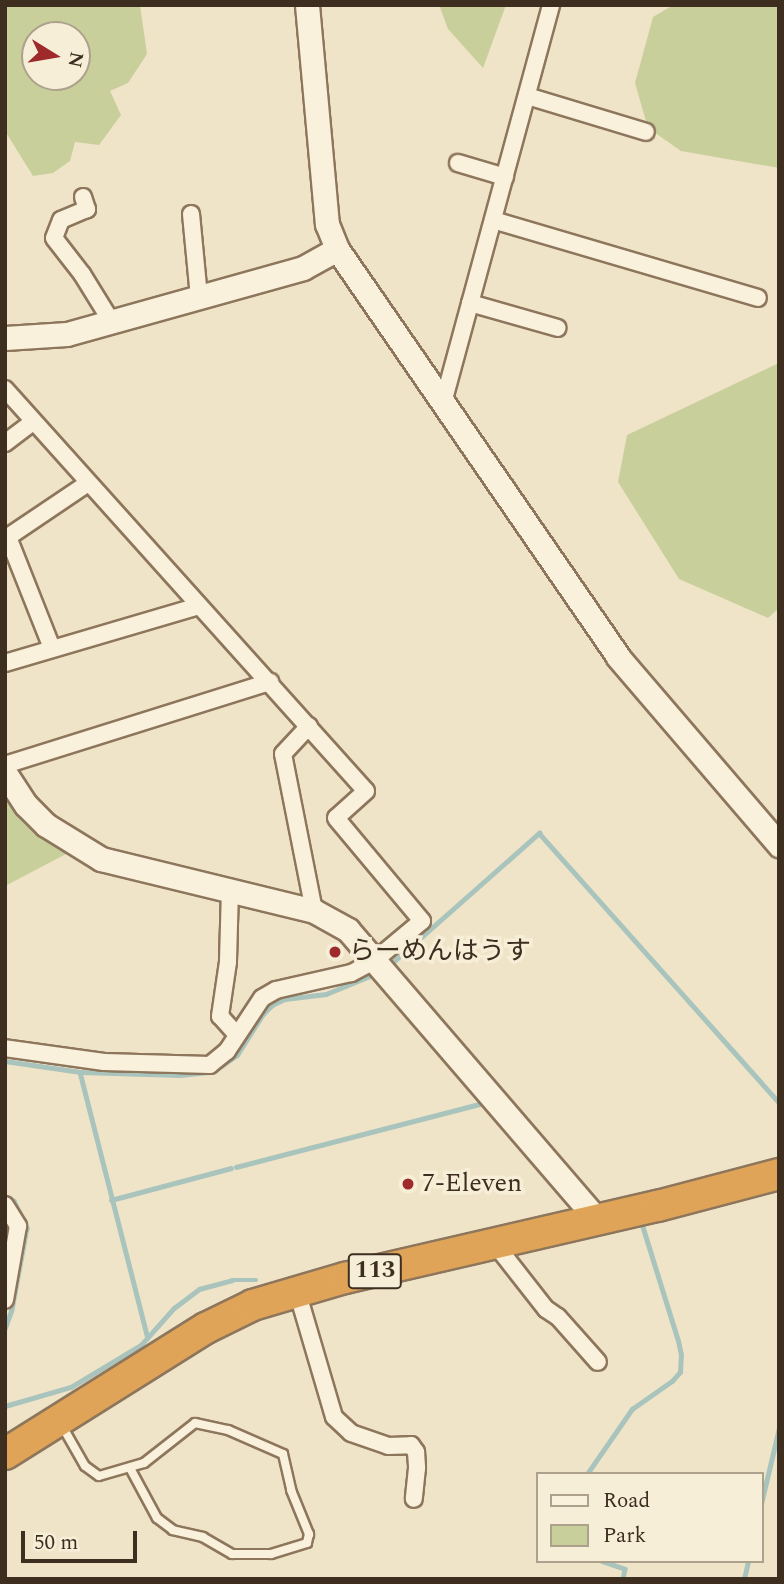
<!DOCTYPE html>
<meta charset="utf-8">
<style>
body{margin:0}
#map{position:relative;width:784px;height:1584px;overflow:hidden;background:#f0e4c8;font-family:Spectral,"Noto Sans JP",serif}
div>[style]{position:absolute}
.green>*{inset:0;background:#c9cf9b}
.stream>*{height:4.5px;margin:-2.25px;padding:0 2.25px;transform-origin:2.25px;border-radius:2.25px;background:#a9c4bc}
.roads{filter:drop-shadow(2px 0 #8d765c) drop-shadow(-2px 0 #8d765c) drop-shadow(0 2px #8d765c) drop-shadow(0 -2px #8d765c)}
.lane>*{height:8px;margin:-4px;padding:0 4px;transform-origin:4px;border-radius:4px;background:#faf1dc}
.street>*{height:16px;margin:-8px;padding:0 8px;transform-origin:8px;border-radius:8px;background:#faf1dc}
.secondary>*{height:23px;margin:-11.5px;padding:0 11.5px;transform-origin:11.5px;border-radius:11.5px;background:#faf1dc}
.highway>*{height:30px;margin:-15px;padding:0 15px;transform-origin:15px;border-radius:15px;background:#e0a458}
.dots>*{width:19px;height:19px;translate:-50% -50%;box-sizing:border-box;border:4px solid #f7eed8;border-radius:50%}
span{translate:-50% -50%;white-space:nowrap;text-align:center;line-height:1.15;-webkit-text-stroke:7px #f7eed8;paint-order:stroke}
.shield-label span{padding:2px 5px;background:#f7eed8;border:2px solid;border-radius:5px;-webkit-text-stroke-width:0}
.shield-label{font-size:24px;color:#3d2e20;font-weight:700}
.poi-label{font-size:26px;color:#3d2e20}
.left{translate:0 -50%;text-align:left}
.frame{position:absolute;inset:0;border:7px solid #3d2e20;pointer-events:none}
.legend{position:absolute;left:536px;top:1472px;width:228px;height:91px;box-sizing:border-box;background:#f7eed8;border:2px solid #ada18e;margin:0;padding:9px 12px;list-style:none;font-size:21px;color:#3d2e20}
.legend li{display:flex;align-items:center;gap:14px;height:35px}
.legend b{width:35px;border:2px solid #ada18e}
.north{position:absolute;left:21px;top:21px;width:70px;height:70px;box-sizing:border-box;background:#f7eed8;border:2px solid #ada18e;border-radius:50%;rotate:101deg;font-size:19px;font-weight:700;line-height:28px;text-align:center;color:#3d2e20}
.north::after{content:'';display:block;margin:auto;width:24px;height:32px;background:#9e2a2b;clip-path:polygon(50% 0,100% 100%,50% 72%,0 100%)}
.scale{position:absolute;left:21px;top:1531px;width:116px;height:32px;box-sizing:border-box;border:4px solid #3d2e20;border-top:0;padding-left:9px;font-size:21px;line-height:24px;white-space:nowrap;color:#3d2e20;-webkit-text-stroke:5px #f7eed8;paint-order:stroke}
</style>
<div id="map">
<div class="green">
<i style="clip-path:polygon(evenodd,5px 5px,140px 5px,147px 54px,128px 83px,110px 91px,121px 115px,99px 145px,75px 142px,70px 161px,53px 173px,33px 176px,5px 131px,5px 5px,77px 35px,77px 77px,35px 77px,35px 35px,77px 35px)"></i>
<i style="clip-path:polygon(439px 5px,506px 5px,483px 68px,448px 29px)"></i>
<i style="clip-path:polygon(673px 5px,779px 5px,779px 168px,681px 151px,648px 128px,635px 83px,653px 17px)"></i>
<i style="clip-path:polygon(779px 363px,779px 608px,768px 618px,679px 579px,618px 482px,627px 435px)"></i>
<i style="clip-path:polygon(5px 794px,66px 854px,5px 886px)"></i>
</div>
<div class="stream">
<i style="left:393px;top:966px;width:3px;rotate:-135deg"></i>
<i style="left:391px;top:964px;width:198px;rotate:-41.5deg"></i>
<i style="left:539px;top:833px;width:361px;rotate:48.3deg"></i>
<i style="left:424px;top:1002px;width:209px;rotate:49.1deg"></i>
<i style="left:5px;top:1061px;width:76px;rotate:8.3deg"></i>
<i style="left:80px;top:1072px;width:100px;rotate:1.7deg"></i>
<i style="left:180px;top:1075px;width:29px;rotate:-6deg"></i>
<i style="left:217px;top:1069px;width:24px;rotate:-35deg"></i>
<i style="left:237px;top:1055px;width:49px;rotate:-57.6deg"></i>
<i style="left:263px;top:1014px;width:13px;rotate:-45deg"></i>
<i style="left:272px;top:1005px;width:14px;rotate:-25deg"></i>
<i style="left:285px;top:999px;width:41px;rotate:-7deg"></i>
<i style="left:326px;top:994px;width:53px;rotate:-22.2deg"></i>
<i style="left:80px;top:1072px;width:271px;rotate:75.7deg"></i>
<i style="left:236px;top:1167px;width:256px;rotate:-14.5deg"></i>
<i style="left:5px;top:1196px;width:10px;rotate:29deg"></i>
<i style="left:14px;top:1201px;width:30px;rotate:64deg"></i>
<i style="left:27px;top:1228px;width:83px;rotate:100.4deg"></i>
<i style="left:12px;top:1310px;width:20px;rotate:110deg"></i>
<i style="left:111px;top:1200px;width:124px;rotate:-14.9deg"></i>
<i style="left:5px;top:1406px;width:69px;rotate:-16.1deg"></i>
<i style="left:71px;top:1387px;width:82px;rotate:-31deg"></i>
<i style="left:141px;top:1345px;width:50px;rotate:-48.3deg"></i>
<i style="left:174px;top:1308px;width:31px;rotate:-37deg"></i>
<i style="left:199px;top:1289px;width:34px;rotate:-15deg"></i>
<i style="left:232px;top:1280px;width:24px"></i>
<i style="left:587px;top:1474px;width:79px;rotate:-55.3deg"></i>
<i style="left:632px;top:1409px;width:49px;rotate:-35deg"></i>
<i style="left:672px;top:1381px;width:12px;rotate:-48deg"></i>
<i style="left:680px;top:1372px;width:17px;rotate:-87deg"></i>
<i style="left:681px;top:1355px;width:14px;rotate:-102deg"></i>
<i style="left:678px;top:1341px;width:125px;rotate:-107.3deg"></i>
<i style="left:761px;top:1504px;width:78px;rotate:-76.7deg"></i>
<i style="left:602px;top:1561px;width:24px;rotate:19deg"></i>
<i style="left:625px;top:1569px;width:10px;rotate:101deg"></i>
<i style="left:744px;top:1579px;width:18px;rotate:-77deg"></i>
</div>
<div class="roads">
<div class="lane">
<i style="left:61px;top:1424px;width:48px;rotate:60.3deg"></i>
<i style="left:85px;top:1466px;width:17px;rotate:36deg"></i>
<i style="left:99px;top:1476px;width:47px;rotate:-16.1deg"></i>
<i style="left:144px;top:1463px;width:65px;rotate:-38.1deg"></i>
<i style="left:195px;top:1423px;width:34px;rotate:12deg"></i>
<i style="left:228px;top:1430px;width:60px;rotate:23.6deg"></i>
<i style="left:283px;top:1454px;width:37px;rotate:77deg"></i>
<i style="left:291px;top:1490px;width:48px;rotate:67.8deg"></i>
<i style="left:309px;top:1534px;width:9px;rotate:103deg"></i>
<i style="left:307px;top:1543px;width:38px;rotate:163deg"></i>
<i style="left:271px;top:1554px;width:39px;rotate:180deg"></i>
<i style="left:232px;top:1554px;width:34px;rotate:-150deg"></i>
<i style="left:203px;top:1537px;width:31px;rotate:-167deg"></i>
<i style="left:173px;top:1530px;width:20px;rotate:-143deg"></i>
<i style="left:157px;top:1518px;width:57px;rotate:-118.4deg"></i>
</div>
<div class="street">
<i style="left:527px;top:96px;width:124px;rotate:16.8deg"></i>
<i style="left:458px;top:163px;width:49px;rotate:16.6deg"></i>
<i style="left:83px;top:197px;width:13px;rotate:72deg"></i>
<i style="left:87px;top:209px;width:28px;rotate:157deg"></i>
<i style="left:61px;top:220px;width:19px;rotate:111deg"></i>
<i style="left:54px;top:238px;width:46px;rotate:52.1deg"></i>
<i style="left:82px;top:274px;width:55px;rotate:58.3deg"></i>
<i style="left:191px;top:214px;width:83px;rotate:84.5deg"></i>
<i style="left:493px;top:220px;width:276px;rotate:16.4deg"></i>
<i style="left:470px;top:303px;width:91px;rotate:15.9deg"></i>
<i style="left:5px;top:389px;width:540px;rotate:48.08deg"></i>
<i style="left:366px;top:791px;width:40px;rotate:138deg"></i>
<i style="left:336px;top:818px;width:134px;rotate:50.1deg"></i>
<i style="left:422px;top:921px;width:62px;rotate:140.2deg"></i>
<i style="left:374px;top:961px;width:26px;rotate:152deg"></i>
<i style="left:351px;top:973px;width:77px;rotate:167.2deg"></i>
<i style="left:276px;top:990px;width:16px;rotate:150deg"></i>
<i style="left:262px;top:998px;width:64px;rotate:123.4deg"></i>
<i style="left:227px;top:1051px;width:22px;rotate:141deg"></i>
<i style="left:210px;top:1065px;width:106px;rotate:-178.4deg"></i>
<i style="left:104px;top:1062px;width:100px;rotate:-172deg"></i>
<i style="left:443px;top:403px;width:412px;rotate:-74.8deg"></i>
<i style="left:5px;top:443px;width:35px;rotate:-37deg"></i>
<i style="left:8px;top:537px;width:119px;rotate:68.4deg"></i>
<i style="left:5px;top:539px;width:100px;rotate:-34deg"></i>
<i style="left:5px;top:663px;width:202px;rotate:-16.4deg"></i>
<i style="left:309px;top:726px;width:38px;rotate:133deg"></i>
<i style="left:283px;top:754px;width:160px;rotate:78.8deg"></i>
<i style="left:5px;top:765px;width:278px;rotate:-17.4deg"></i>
<i style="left:230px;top:889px;width:73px;rotate:91.6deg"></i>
<i style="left:228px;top:962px;width:55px;rotate:98.4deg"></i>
<i style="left:220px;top:1016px;width:25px;rotate:48deg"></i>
<i style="left:5px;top:1205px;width:25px;rotate:58deg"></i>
<i style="left:18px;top:1226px;width:75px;rotate:100deg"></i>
<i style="left:495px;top:1244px;width:83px;rotate:51.9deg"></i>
<i style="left:546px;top:1309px;width:14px;rotate:34deg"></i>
<i style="left:558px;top:1317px;width:60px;rotate:48.4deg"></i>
<i style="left:297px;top:1291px;width:131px;rotate:73.6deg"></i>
<i style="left:334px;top:1417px;width:23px;rotate:43deg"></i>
<i style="left:351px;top:1433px;width:39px;rotate:19deg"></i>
<i style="left:388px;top:1446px;width:23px;rotate:-2deg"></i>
<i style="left:411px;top:1445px;width:9px;rotate:54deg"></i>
<i style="left:416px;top:1452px;width:16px;rotate:86deg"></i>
<i style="left:417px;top:1468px;width:31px;rotate:96deg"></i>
</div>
<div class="secondary">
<i style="left:307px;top:5px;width:220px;rotate:84.8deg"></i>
<i style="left:327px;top:224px;width:27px;rotate:68deg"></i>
<i style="left:337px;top:249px;width:495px;rotate:55.4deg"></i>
<i style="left:618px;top:657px;width:248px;rotate:49.4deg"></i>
<i style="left:5px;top:338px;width:62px;rotate:-3.7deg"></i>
<i style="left:67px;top:334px;width:245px;rotate:-15.6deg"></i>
<i style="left:303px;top:268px;width:39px;rotate:-29deg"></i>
<i style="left:5px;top:773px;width:38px;rotate:57deg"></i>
<i style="left:26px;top:805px;width:28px;rotate:45deg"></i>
<i style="left:46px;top:825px;width:65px;rotate:31.7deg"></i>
<i style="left:101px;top:859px;width:219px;rotate:13.7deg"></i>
<i style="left:314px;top:911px;width:39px;rotate:29deg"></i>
<i style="left:348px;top:930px;width:382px;rotate:49.3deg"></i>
</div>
<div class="highway">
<i style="left:5px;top:1454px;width:237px;rotate:-32.1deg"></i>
<i style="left:206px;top:1328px;width:52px;rotate:-26.1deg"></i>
<i style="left:253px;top:1305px;width:96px;rotate:-16.4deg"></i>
<i style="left:345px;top:1278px;width:321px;rotate:-13deg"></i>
<i style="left:658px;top:1206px;width:125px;rotate:-14.8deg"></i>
</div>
</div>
<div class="dots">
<i style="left:335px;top:952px;background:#9e2a2b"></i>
<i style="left:408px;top:1184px;background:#9e2a2b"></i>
</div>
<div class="shield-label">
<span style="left:375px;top:1271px">113</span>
</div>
<div class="poi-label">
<span class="left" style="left:349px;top:952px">らーめんはうす</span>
<span class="left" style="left:422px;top:1184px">7-Eleven</span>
</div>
<div class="frame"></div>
<ul class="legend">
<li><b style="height:9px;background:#faf1dc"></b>Road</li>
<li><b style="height:19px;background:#c9cf9b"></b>Park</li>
</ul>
<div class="north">N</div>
<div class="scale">50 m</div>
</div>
